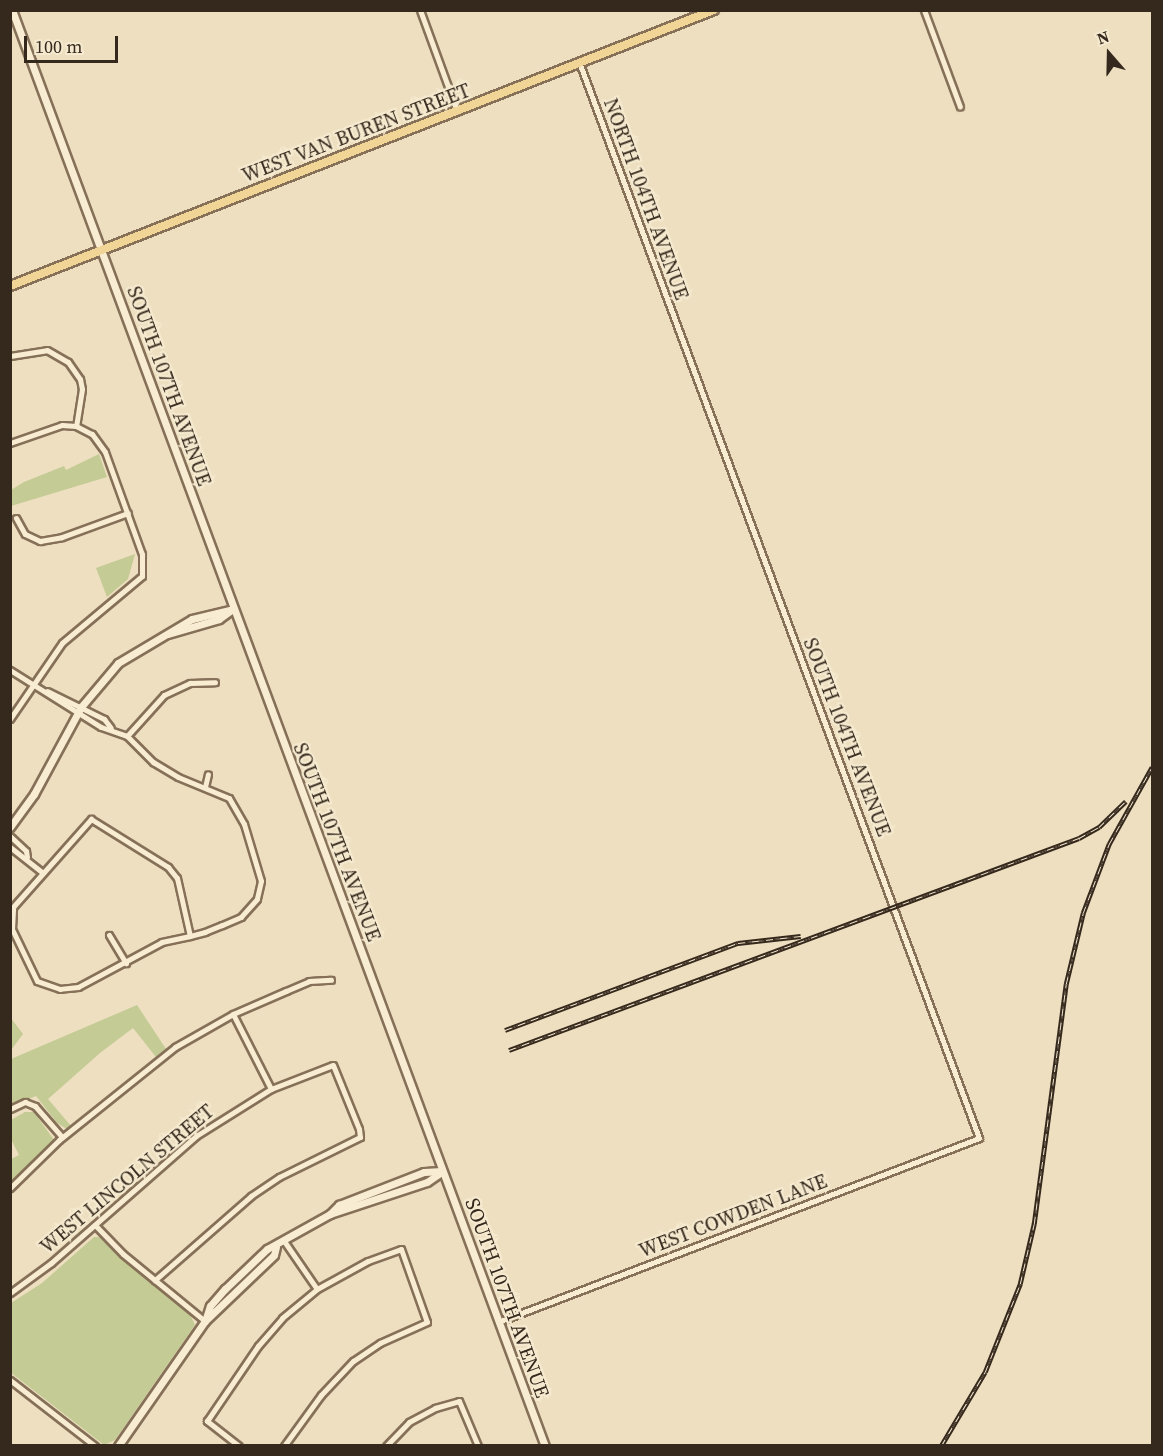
<!DOCTYPE html>
<style>
body{margin:0}
#map{position:relative;width:1163px;height:1456px;overflow:hidden;background:#eddfc0;font-family:"Source Serif 4",serif}
div>[style]{position:absolute}
.green>*{inset:0;background:#c4cb94}
.roads{filter:drop-shadow(2px 0 #867058) drop-shadow(-2px 0 #867058) drop-shadow(0 2px #867058) drop-shadow(0 -2px #867058)}
.street>*{height:5px;margin:-2.5px;padding:0 2.5px;transform-origin:2.5px;border-radius:2.5px;background:#f8edd3}
.secondary>*{height:7px;margin:-3.5px;padding:0 3.5px;transform-origin:3.5px;border-radius:3.5px;background:#f8edd3}
.primary>*{height:8px;margin:-4px;padding:0 4px;transform-origin:4px;border-radius:4px;background:#f1d597}
.rail>*{height:4.5px;margin-top:-2.25px;transform-origin:0;background:repeating-linear-gradient(90deg,#f5eacf 0 7px,#35281c 0 14px);box-sizing:border-box;border-block:2px solid #35281c}
span{translate:-50% -50%;white-space:nowrap;text-align:center;line-height:1.15;-webkit-text-stroke:4.5px #f5eacf;paint-order:stroke}
.street-label{font-size:20px;color:#35281c}
.frame{position:absolute;inset:0;border:12px solid #35281c;pointer-events:none}
.north{position:absolute;left:1079px;top:24px;width:60px;height:60px;-webkit-text-stroke:4px #f5eacf;paint-order:stroke;rotate:340deg;font-size:16px;font-weight:700;line-height:24px;text-align:center;color:#35281c}
.north::after{content:'';display:block;margin:auto;width:21px;height:27px;background:#35281c;clip-path:polygon(50% 0,100% 100%,50% 72%,0 100%)}
.scale{position:absolute;left:24px;top:36px;width:94px;height:27px;box-sizing:border-box;border:3px solid #35281c;border-top:0;padding-left:8px;font-size:18px;line-height:21px;white-space:nowrap;color:#35281c;-webkit-text-stroke:4px #f5eacf;paint-order:stroke}
</style>
<div id="map">
<div class="green">
<i style="clip-path:polygon(99px 454px,107px 477px,11px 506px,11px 490px,24px 482px,64px 466px,66px 470px)"></i>
<i style="clip-path:polygon(135px 554px,128px 579px,107px 597px,96px 568px)"></i>
<i style="clip-path:polygon(137px 1005px,166px 1049px,156px 1057px,133px 1028px,100px 1053px,48px 1099px,71px 1126px,67px 1129px,57px 1123px,36px 1096px,11px 1106px,11px 1059px)"></i>
<i style="clip-path:polygon(10px 1017px,23px 1034px,11px 1050px,10px 1050px)"></i>
<i style="clip-path:polygon(25px 1112px,34px 1112px,54px 1140px,11px 1181px,11px 1159px,19px 1155px,11px 1139px,11px 1120px)"></i>
<i style="clip-path:polygon(94px 1237px,101px 1237px,190px 1314px,195px 1325px,115px 1440px,104px 1445px,10px 1372px,11px 1303px,42px 1283px)"></i>
</div>
<div class="roads">
<div class="street">
<i style="left:420px;top:10px;width:108px;rotate:69.9deg"></i>
<i style="left:924px;top:10px;width:103px;rotate:69.6deg"></i>
<i style="left:10px;top:356px;width:37px;rotate:-9deg"></i>
<i style="left:47px;top:350px;width:24px;rotate:30deg"></i>
<i style="left:68px;top:362px;width:21px;rotate:55deg"></i>
<i style="left:80px;top:379px;width:10px;rotate:79deg"></i>
<i style="left:82px;top:389px;width:37px;rotate:99deg"></i>
<i style="left:10px;top:443px;width:55px;rotate:-19.1deg"></i>
<i style="left:62px;top:425px;width:14px;rotate:4deg"></i>
<i style="left:76px;top:426px;width:18px;rotate:27deg"></i>
<i style="left:92px;top:434px;width:22px;rotate:54deg"></i>
<i style="left:105px;top:452px;width:109px;rotate:70.1deg"></i>
<i style="left:142px;top:554px;width:22px;rotate:90deg"></i>
<i style="left:142px;top:576px;width:104px;rotate:140.1deg"></i>
<i style="left:62px;top:643px;width:92px;rotate:124.4deg"></i>
<i style="left:16px;top:518px;width:18px;rotate:61deg"></i>
<i style="left:25px;top:534px;width:17px;rotate:25deg"></i>
<i style="left:40px;top:541px;width:22px;rotate:-10deg"></i>
<i style="left:62px;top:537px;width:70px;rotate:-20deg"></i>
<i style="left:10px;top:670px;width:107px;rotate:32.1deg"></i>
<i style="left:101px;top:727px;width:28px;rotate:19deg"></i>
<i style="left:127px;top:736px;width:37px;rotate:45deg"></i>
<i style="left:153px;top:762px;width:29px;rotate:31deg"></i>
<i style="left:178px;top:777px;width:55px;rotate:22.4deg"></i>
<i style="left:229px;top:798px;width:30px;rotate:60deg"></i>
<i style="left:244px;top:824px;width:59px;rotate:73.4deg"></i>
<i style="left:261px;top:881px;width:18px;rotate:103deg"></i>
<i style="left:257px;top:899px;width:24px;rotate:132deg"></i>
<i style="left:241px;top:917px;width:21px;rotate:157deg"></i>
<i style="left:222px;top:925px;width:18px;rotate:158deg"></i>
<i style="left:205px;top:932px;width:16px;rotate:165deg"></i>
<i style="left:190px;top:936px;width:29px;rotate:168deg"></i>
<i style="left:162px;top:942px;width:95px;rotate:151.8deg"></i>
<i style="left:78px;top:987px;width:18px;rotate:174deg"></i>
<i style="left:60px;top:989px;width:24px;rotate:-161deg"></i>
<i style="left:37px;top:981px;width:58px;rotate:-115.7deg"></i>
<i style="left:12px;top:929px;width:22px;rotate:-87deg"></i>
<i style="left:13px;top:907px;width:118px;rotate:-48.4deg"></i>
<i style="left:91px;top:819px;width:91px;rotate:31.9deg"></i>
<i style="left:168px;top:867px;width:14px;rotate:51deg"></i>
<i style="left:177px;top:878px;width:59px;rotate:77.4deg"></i>
<i style="left:47px;top:691px;width:64px;rotate:26.2deg"></i>
<i style="left:104px;top:719px;width:11px;rotate:52deg"></i>
<i style="left:127px;top:736px;width:55px;rotate:-47.9deg"></i>
<i style="left:164px;top:695px;width:29px;rotate:-25deg"></i>
<i style="left:190px;top:683px;width:25px;rotate:-2deg"></i>
<i style="left:205px;top:787px;width:13px;rotate:-77deg"></i>
<i style="left:10px;top:836px;width:22px;rotate:43deg"></i>
<i style="left:26px;top:851px;width:6px;rotate:81deg"></i>
<i style="left:10px;top:847px;width:42px;rotate:38.2deg"></i>
<i style="left:109px;top:935px;width:33px;rotate:59deg"></i>
<i style="left:233px;top:1014px;width:84px;rotate:63.1deg"></i>
<i style="left:10px;top:1109px;width:17px;rotate:-25deg"></i>
<i style="left:25px;top:1102px;width:11px;rotate:22deg"></i>
<i style="left:35px;top:1106px;width:41px;rotate:48.9deg"></i>
<i style="left:10px;top:1188px;width:69px;rotate:-44.4deg"></i>
<i style="left:59px;top:1140px;width:149px;rotate:-38.7deg"></i>
<i style="left:175px;top:1047px;width:67px;rotate:-29.6deg"></i>
<i style="left:233px;top:1014px;width:58px;rotate:-23.5deg"></i>
<i style="left:286px;top:991px;width:25px;rotate:-23deg"></i>
<i style="left:309px;top:981px;width:22px;rotate:-3deg"></i>
<i style="left:95px;top:1225px;width:40px;rotate:46deg"></i>
<i style="left:123px;top:1254px;width:106px;rotate:39.3deg"></i>
<i style="left:284px;top:1241px;width:58px;rotate:55.5deg"></i>
<i style="left:10px;top:1293px;width:51px;rotate:-36.2deg"></i>
<i style="left:51px;top:1263px;width:193px;rotate:-41.2deg"></i>
<i style="left:196px;top:1136px;width:89px;rotate:-32.1deg"></i>
<i style="left:271px;top:1089px;width:66px;rotate:-21.2deg"></i>
<i style="left:333px;top:1065px;width:69px;rotate:67.9deg"></i>
<i style="left:359px;top:1129px;width:8px;rotate:83deg"></i>
<i style="left:360px;top:1137px;width:90px;rotate:153.7deg"></i>
<i style="left:279px;top:1177px;width:34px;rotate:146deg"></i>
<i style="left:251px;top:1196px;width:128px;rotate:138.8deg"></i>
<i style="left:498px;top:1322px;width:515px;rotate:-20.93deg"></i>
<i style="left:979px;top:1138px;width:1148px;rotate:-110.39deg"></i>
<i style="left:10px;top:1380px;width:108px;rotate:37.8deg"></i>
<i style="left:239px;top:1446px;width:41px;rotate:-142deg"></i>
<i style="left:207px;top:1421px;width:91px;rotate:-55.8deg"></i>
<i style="left:258px;top:1346px;width:37px;rotate:-49deg"></i>
<i style="left:282px;top:1318px;width:45px;rotate:-39.6deg"></i>
<i style="left:317px;top:1289px;width:58px;rotate:-28.8deg"></i>
<i style="left:368px;top:1261px;width:35px;rotate:-20deg"></i>
<i style="left:401px;top:1249px;width:77px;rotate:70.4deg"></i>
<i style="left:427px;top:1322px;width:51px;rotate:155.9deg"></i>
<i style="left:380px;top:1343px;width:32px;rotate:146deg"></i>
<i style="left:353px;top:1361px;width:47px;rotate:133.3deg"></i>
<i style="left:321px;top:1395px;width:63px;rotate:126deg"></i>
<i style="left:386px;top:1446px;width:33px;rotate:-46deg"></i>
<i style="left:409px;top:1422px;width:30px;rotate:-28deg"></i>
<i style="left:435px;top:1408px;width:25px;rotate:-16deg"></i>
<i style="left:459px;top:1401px;width:49px;rotate:67.1deg"></i>
</div>
<div class="secondary">
<i style="left:12px;top:10px;width:1532px;rotate:69.64deg"></i>
<i style="left:168px;top:634px;width:53px;rotate:-16.4deg"></i>
<i style="left:219px;top:619px;width:14px;rotate:-36deg"></i>
<i style="left:10px;top:827px;width:41px;rotate:-54deg"></i>
<i style="left:34px;top:794px;width:99px;rotate:-61.6deg"></i>
<i style="left:81px;top:707px;width:57px;rotate:-49.9deg"></i>
<i style="left:118px;top:663px;width:86px;rotate:-30.7deg"></i>
<i style="left:192px;top:619px;width:42px;rotate:-13.7deg"></i>
<i style="left:330px;top:1214px;width:102px;rotate:-18.3deg"></i>
<i style="left:427px;top:1182px;width:16px;rotate:-35deg"></i>
<i style="left:205px;top:1321px;width:16px;rotate:-72deg"></i>
<i style="left:210px;top:1306px;width:23px;rotate:-49deg"></i>
<i style="left:225px;top:1289px;width:58px;rotate:-43.6deg"></i>
<i style="left:267px;top:1249px;width:72px;rotate:-29.1deg"></i>
<i style="left:330px;top:1214px;width:13px;rotate:-45deg"></i>
<i style="left:339px;top:1205px;width:91px;rotate:-21.2deg"></i>
<i style="left:424px;top:1172px;width:18px;rotate:-3deg"></i>
<i style="left:118px;top:1446px;width:152px;rotate:-55.2deg"></i>
<i style="left:205px;top:1321px;width:95px;rotate:-43.7deg"></i>
<i style="left:274px;top:1255px;width:8px;rotate:-76deg"></i>
</div>
<div class="primary">
<i style="left:10px;top:286px;width:756px;rotate:-21.41deg"></i>
</div>
</div>
<div class="rail">
<i style="left:505px;top:1030px;width:249px;rotate:-20.5deg"></i>
<i style="left:738px;top:943px;width:63px;rotate:-6.3deg"></i>
<i style="left:509px;top:1050px;width:608px;rotate:-20.4deg"></i>
<i style="left:1079px;top:838px;width:23px;rotate:-29deg"></i>
<i style="left:1099px;top:827px;width:37px;rotate:-44deg"></i>
<i style="left:941px;top:1446px;width:86px;rotate:-59.3deg"></i>
<i style="left:985px;top:1372px;width:95px;rotate:-68.3deg"></i>
<i style="left:1020px;top:1284px;width:62px;rotate:-76.9deg"></i>
<i style="left:1034px;top:1224px;width:242px;rotate:-82.4deg"></i>
<i style="left:1066px;top:984px;width:73px;rotate:-76.5deg"></i>
<i style="left:1083px;top:913px;width:74px;rotate:-69.4deg"></i>
<i style="left:1109px;top:844px;width:88px;rotate:-60.8deg"></i>
</div>
<div class="street-label">
<span style="left:356px;top:133px;rotate:-21deg">WEST VAN BUREN STREET</span>
<span style="left:646px;top:199px;rotate:70deg">NORTH 104TH AVENUE</span>
<span style="left:169px;top:386px;rotate:70deg">SOUTH 107TH AVENUE</span>
<span style="left:847px;top:737px;rotate:69deg">SOUTH 104TH AVENUE</span>
<span style="left:337px;top:842px;rotate:69deg">SOUTH 107TH AVENUE</span>
<span style="left:127px;top:1179px;rotate:-40deg">WEST LINCOLN STREET</span>
<span style="left:733px;top:1216px;rotate:-21deg">WEST COWDEN LANE</span>
<span style="left:507px;top:1298px;rotate:70deg">SOUTH 107TH AVENUE</span>
</div>
<div class="frame"></div>
<div class="north">N</div>
<div class="scale">100 m</div>
</div>
